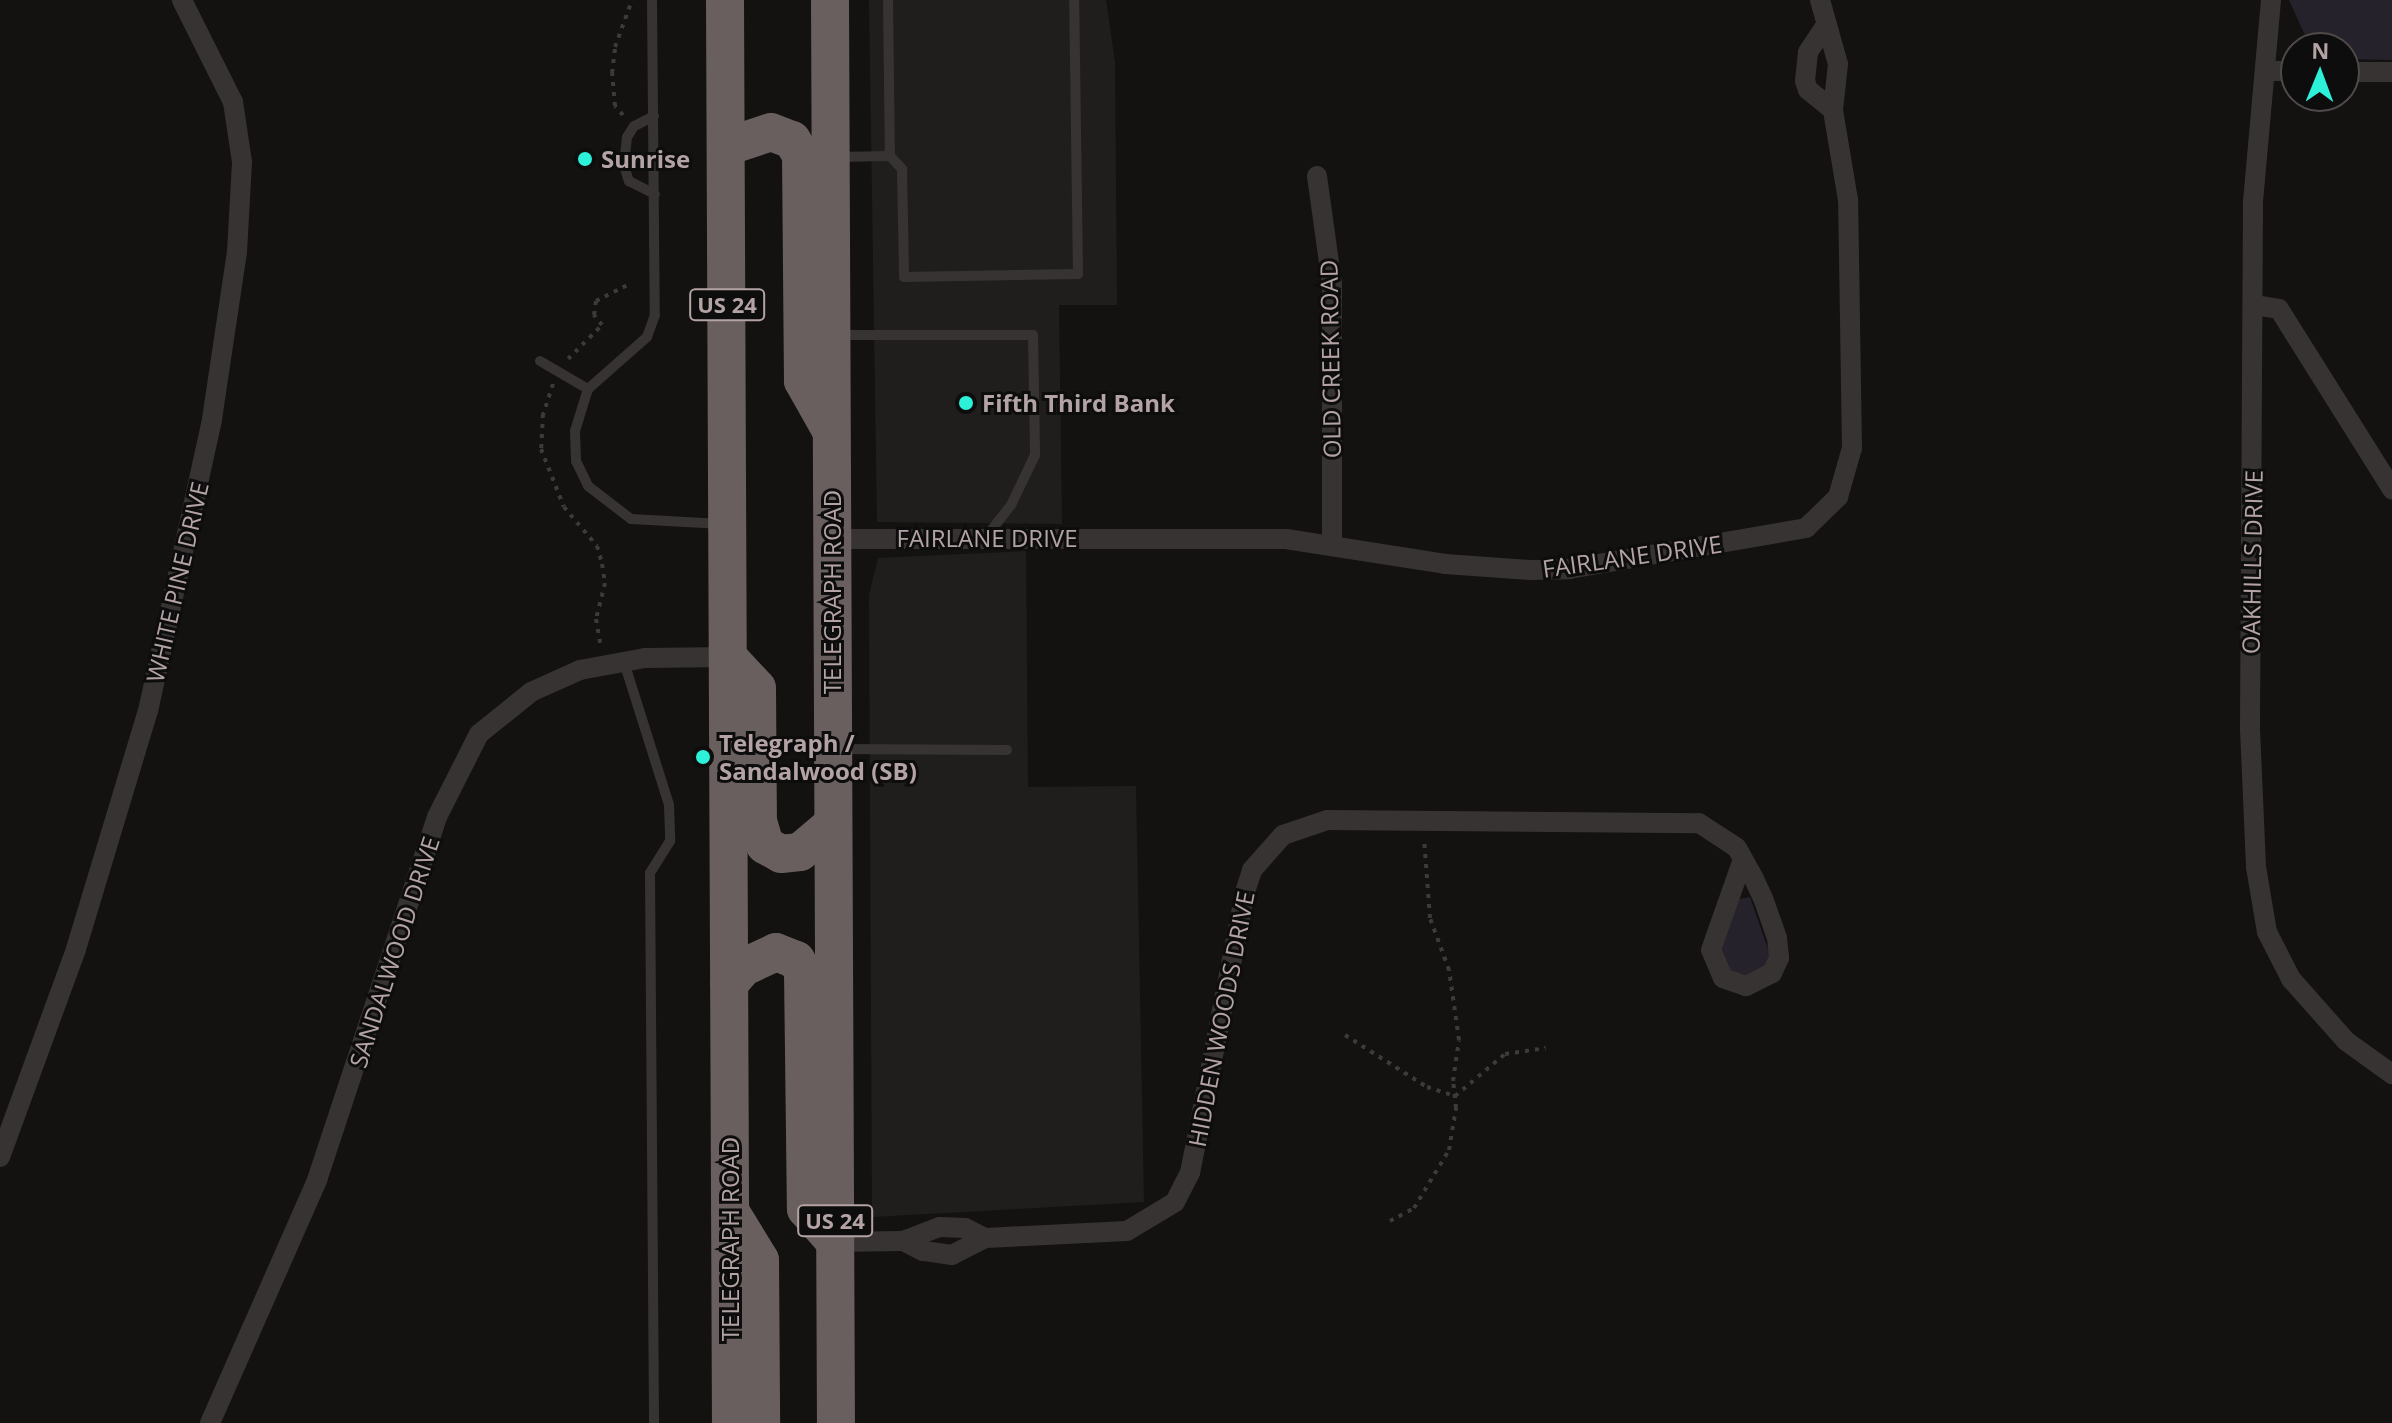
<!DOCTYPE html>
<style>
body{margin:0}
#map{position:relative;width:2392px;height:1423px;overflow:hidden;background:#131211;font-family:"Open Sans",sans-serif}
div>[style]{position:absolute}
.built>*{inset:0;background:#201e1d}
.green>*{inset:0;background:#25222b}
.path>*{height:4px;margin-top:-2px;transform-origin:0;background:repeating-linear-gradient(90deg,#3f3939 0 4px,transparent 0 10px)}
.lane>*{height:10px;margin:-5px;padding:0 5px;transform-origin:5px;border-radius:5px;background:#383333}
.street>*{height:20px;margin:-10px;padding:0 10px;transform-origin:10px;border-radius:10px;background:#383333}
.highway>*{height:38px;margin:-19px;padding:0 19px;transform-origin:19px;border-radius:19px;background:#695f5f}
.dots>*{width:22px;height:22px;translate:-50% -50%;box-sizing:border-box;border:4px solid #0e0d0d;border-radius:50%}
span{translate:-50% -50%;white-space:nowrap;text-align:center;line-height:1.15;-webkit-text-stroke:6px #0e0d0d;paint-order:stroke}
.shield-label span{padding:2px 6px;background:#0e0d0d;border:2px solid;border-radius:6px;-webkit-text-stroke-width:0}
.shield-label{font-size:22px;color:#b4a3a4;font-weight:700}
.poi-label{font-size:24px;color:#b4a3a4;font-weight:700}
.left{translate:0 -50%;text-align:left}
.street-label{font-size:24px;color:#b4a3a4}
.north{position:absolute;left:2280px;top:32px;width:80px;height:80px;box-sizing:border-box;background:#0e0d0d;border:2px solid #504949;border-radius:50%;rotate:1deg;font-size:22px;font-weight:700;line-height:32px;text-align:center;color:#b4a3a4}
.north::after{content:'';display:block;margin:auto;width:28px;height:36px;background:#2cf0d8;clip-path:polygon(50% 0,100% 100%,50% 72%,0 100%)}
</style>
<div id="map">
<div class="built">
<i style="clip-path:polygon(869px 0,1106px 0,1115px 62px,1117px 305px,1059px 305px,1062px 524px,877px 522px)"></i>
<i style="clip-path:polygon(1026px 551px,1028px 787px,1136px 786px,1144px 1202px,872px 1217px,869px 595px,878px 558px)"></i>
</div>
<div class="green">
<i style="clip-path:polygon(2289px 0,2392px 0,2392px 60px,2349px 59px,2344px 58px,2344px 48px,2323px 48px,2304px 33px)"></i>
<i style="clip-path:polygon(1750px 897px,1770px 955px,1765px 966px,1748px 976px,1730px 971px,1721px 951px,1739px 899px)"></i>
</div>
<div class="path">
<i style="left:623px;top:115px;width:12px;rotate:-132deg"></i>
<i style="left:615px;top:106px;width:33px;rotate:-95deg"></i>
<i style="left:612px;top:73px;width:26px;rotate:-83deg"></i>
<i style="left:615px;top:47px;width:50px;rotate:-70.1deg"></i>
<i style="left:568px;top:359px;width:48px;rotate:-45deg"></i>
<i style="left:602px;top:325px;width:13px;rotate:-129deg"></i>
<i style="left:594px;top:315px;width:14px;rotate:-82deg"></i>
<i style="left:596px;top:301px;width:37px;rotate:-27deg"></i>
<i style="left:553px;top:384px;width:32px;rotate:108deg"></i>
<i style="left:543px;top:414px;width:35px;rotate:93deg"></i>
<i style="left:541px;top:449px;width:62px;rotate:68.4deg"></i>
<i style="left:564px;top:507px;width:51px;rotate:49.8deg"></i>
<i style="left:597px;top:546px;width:19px;rotate:74deg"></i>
<i style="left:602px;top:564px;width:19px;rotate:81deg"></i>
<i style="left:605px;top:583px;width:37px;rotate:104deg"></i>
<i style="left:596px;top:619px;width:27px;rotate:80deg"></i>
<i style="left:1345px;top:1035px;width:97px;rotate:32.4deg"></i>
<i style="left:1427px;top:1087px;width:29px;rotate:18deg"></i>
<i style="left:1455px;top:1096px;width:65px;rotate:-40deg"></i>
<i style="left:1505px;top:1054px;width:41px;rotate:-8.3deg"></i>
<i style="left:1390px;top:1221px;width:27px;rotate:-28deg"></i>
<i style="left:1414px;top:1208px;width:68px;rotate:-58.9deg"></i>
<i style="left:1449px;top:1150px;width:43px;rotate:-80.5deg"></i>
<i style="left:1456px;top:1108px;width:27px;rotate:-96deg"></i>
<i style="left:1453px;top:1081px;width:41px;rotate:-81.7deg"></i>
<i style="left:1459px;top:1040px;width:71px;rotate:-98.1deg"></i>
<i style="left:1449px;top:970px;width:55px;rotate:-110.1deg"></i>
<i style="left:1430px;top:918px;width:79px;rotate:-94.3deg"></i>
</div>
<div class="lane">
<i style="left:652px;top:0;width:315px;rotate:89.5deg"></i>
<i style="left:655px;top:315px;width:23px;rotate:110deg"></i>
<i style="left:647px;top:337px;width:79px;rotate:138.6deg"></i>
<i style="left:588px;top:389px;width:44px;rotate:107.2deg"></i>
<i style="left:575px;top:431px;width:30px;rotate:88deg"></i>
<i style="left:576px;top:461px;width:28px;rotate:64deg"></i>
<i style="left:588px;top:486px;width:54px;rotate:37.5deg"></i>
<i style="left:631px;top:519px;width:91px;rotate:3.1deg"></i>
<i style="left:888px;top:0;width:156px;rotate:89.3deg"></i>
<i style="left:890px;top:156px;width:18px;rotate:47deg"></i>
<i style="left:902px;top:169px;width:108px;rotate:88.9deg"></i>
<i style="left:904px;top:277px;width:174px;rotate:-1deg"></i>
<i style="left:1078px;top:274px;width:274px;rotate:-90.8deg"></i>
<i style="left:654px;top:116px;width:22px;rotate:153deg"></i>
<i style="left:634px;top:126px;width:13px;rotate:122deg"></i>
<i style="left:627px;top:137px;width:29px;rotate:96deg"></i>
<i style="left:624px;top:166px;width:16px;rotate:72deg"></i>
<i style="left:629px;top:181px;width:29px;rotate:27deg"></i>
<i style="left:836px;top:157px;width:54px;rotate:-1.1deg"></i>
<i style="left:837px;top:335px;width:196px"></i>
<i style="left:1033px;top:335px;width:120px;rotate:89deg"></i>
<i style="left:1035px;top:455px;width:55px;rotate:115.6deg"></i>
<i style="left:1011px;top:505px;width:41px;rotate:128deg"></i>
<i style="left:540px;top:361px;width:56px;rotate:30.3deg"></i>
<i style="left:624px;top:662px;width:150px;rotate:72.5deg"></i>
<i style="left:669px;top:805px;width:36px;rotate:88deg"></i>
<i style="left:670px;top:841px;width:38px;rotate:122deg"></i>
<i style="left:650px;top:873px;width:550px;rotate:89.58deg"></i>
<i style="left:839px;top:749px;width:168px;rotate:0.3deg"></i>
</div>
<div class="street">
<i style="left:1820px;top:0;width:66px;rotate:74.3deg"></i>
<i style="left:1838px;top:64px;width:46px;rotate:96.2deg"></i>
<i style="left:1833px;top:110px;width:32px;rotate:-141deg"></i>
<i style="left:1808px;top:90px;width:9px;rotate:-108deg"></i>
<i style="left:1805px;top:81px;width:29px;rotate:-84deg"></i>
<i style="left:1808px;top:52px;width:29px;rotate:-56deg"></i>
<i style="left:2271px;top:0;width:204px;rotate:95.1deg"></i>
<i style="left:2253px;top:203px;width:526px;rotate:90.33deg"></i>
<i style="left:2250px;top:729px;width:138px;rotate:87.5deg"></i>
<i style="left:2256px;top:867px;width:66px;rotate:80.4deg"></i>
<i style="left:2267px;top:932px;width:53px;rotate:62.9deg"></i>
<i style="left:2291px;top:979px;width:83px;rotate:48.4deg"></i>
<i style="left:2346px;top:1041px;width:57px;rotate:35.7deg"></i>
<i style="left:2267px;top:71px;width:29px"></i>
<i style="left:2344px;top:72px;width:48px"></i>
<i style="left:1317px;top:176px;width:109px;rotate:82.1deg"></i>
<i style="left:1332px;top:284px;width:259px;rotate:90deg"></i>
<i style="left:2254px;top:305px;width:25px;rotate:9deg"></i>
<i style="left:2279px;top:309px;width:213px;rotate:57.9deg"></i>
<i style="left:831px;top:539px;width:455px"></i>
<i style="left:1286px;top:539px;width:161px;rotate:8.9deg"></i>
<i style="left:1445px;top:564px;width:85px;rotate:4deg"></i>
<i style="left:1530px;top:570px;width:39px;rotate:-1deg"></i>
<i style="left:1569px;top:569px;width:241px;rotate:-9.8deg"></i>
<i style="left:1806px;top:528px;width:45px;rotate:-44.1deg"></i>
<i style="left:1838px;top:497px;width:51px;rotate:-74.1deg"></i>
<i style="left:1852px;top:448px;width:248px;rotate:-90.9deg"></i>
<i style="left:1848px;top:200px;width:91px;rotate:-99.5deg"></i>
<i style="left:0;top:1157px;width:221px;rotate:-69.9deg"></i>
<i style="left:76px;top:949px;width:249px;rotate:-73.2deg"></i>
<i style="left:148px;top:711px;width:299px;rotate:-77.6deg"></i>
<i style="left:212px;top:419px;width:169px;rotate:-81.5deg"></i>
<i style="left:237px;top:252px;width:90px;rotate:-86.8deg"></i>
<i style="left:242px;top:162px;width:61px;rotate:-98.5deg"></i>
<i style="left:233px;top:102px;width:114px;rotate:-116.6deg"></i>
<i style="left:985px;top:1238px;width:142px;rotate:-2.8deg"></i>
<i style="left:1127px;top:1231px;width:56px;rotate:-31.1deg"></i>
<i style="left:1175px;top:1202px;width:33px;rotate:-63deg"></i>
<i style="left:1190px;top:1173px;width:286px;rotate:-78.9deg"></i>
<i style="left:1245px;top:892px;width:23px;rotate:-72deg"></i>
<i style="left:1252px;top:870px;width:47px;rotate:-48.5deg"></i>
<i style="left:1283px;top:835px;width:46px;rotate:-18.8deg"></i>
<i style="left:1327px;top:820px;width:372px;rotate:0.5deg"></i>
<i style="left:1699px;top:823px;width:45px;rotate:33.3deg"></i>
<i style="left:1737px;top:848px;width:35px;rotate:61deg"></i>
<i style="left:1754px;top:879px;width:21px;rotate:65deg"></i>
<i style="left:1763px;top:898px;width:42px;rotate:70.7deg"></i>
<i style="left:1777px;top:938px;width:20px;rotate:84deg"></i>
<i style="left:1779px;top:958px;width:17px;rotate:115deg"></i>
<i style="left:1772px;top:973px;width:29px;rotate:153deg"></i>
<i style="left:1746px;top:986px;width:24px;rotate:-161deg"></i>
<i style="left:1723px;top:978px;width:30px;rotate:-113deg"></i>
<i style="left:1711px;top:950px;width:96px;rotate:-70.6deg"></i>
<i style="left:835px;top:1242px;width:68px;rotate:-0.8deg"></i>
<i style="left:903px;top:1241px;width:39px;rotate:-21deg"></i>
<i style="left:939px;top:1227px;width:26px;rotate:2deg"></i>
<i style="left:965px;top:1228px;width:22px;rotate:27deg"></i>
<i style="left:985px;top:1238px;width:37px;rotate:153deg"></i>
<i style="left:952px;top:1255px;width:29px;rotate:-172deg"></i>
<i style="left:923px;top:1251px;width:22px;rotate:-153deg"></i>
<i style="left:210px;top:1423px;width:266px;rotate:-66.2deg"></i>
<i style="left:317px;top:1180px;width:382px;rotate:-71.7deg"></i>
<i style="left:437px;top:817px;width:93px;rotate:-63.2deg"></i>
<i style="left:479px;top:734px;width:67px;rotate:-38.9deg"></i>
<i style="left:531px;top:692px;width:54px;rotate:-24.2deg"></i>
<i style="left:580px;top:670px;width:66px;rotate:-10.5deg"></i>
<i style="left:645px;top:658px;width:83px;rotate:-0.7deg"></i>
</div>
<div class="highway">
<i style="left:725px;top:0;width:1423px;rotate:89.76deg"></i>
<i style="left:830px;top:0;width:1423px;rotate:89.76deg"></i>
<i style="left:726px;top:147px;width:47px;rotate:-18.4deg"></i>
<i style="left:771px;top:132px;width:22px;rotate:21deg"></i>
<i style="left:792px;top:140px;width:17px;rotate:59deg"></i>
<i style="left:801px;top:155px;width:226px;rotate:89.5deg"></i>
<i style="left:803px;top:381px;width:55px;rotate:60.6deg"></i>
<i style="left:728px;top:657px;width:42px;rotate:46.9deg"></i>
<i style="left:757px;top:688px;width:133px;rotate:89.6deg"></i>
<i style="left:758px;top:821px;width:25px;rotate:74deg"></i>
<i style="left:765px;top:845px;width:18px;rotate:29deg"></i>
<i style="left:781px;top:854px;width:19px;rotate:-6deg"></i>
<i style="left:800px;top:852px;width:43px;rotate:-40.3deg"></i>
<i style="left:729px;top:984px;width:23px;rotate:-49deg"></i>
<i style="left:744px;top:967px;width:35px;rotate:-25deg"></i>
<i style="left:776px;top:952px;width:22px;rotate:22deg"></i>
<i style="left:796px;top:960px;width:13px;rotate:58deg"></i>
<i style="left:803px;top:971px;width:238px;rotate:89.3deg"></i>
<i style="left:806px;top:1209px;width:44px;rotate:48.7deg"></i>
<i style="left:730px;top:1211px;width:57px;rotate:58.5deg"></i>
<i style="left:760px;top:1260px;width:163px;rotate:89.6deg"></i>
</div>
<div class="dots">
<i style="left:585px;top:159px;background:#2cf0d8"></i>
<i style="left:966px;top:403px;background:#2cf0d8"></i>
<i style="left:703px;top:757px;background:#2cf0d8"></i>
</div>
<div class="shield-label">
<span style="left:727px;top:305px">US 24</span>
<span style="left:835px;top:1221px">US 24</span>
</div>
<div class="poi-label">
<span class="left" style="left:601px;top:159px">Sunrise</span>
<span class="left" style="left:982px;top:403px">Fifth Third Bank</span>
<span class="left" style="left:719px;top:757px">Telegraph /<br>Sandalwood (SB)</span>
</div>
<div class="street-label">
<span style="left:1330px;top:359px;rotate:-91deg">OLD CREEK ROAD</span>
<span style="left:987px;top:538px">FAIRLANE DRIVE</span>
<span style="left:1632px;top:556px;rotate:-8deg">FAIRLANE DRIVE</span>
<span style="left:2252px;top:562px;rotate:-89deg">OAKHILLS DRIVE</span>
<span style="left:177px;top:582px;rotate:-77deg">WHITE PINE DRIVE</span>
<span style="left:832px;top:592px;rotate:-90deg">TELEGRAPH ROAD</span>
<span style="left:394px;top:952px;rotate:-72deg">SANDALWOOD DRIVE</span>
<span style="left:1221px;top:1019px;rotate:-79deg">HIDDEN WOODS DRIVE</span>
<span style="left:730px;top:1239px;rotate:-90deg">TELEGRAPH ROAD</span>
</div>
<div class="north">N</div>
</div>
